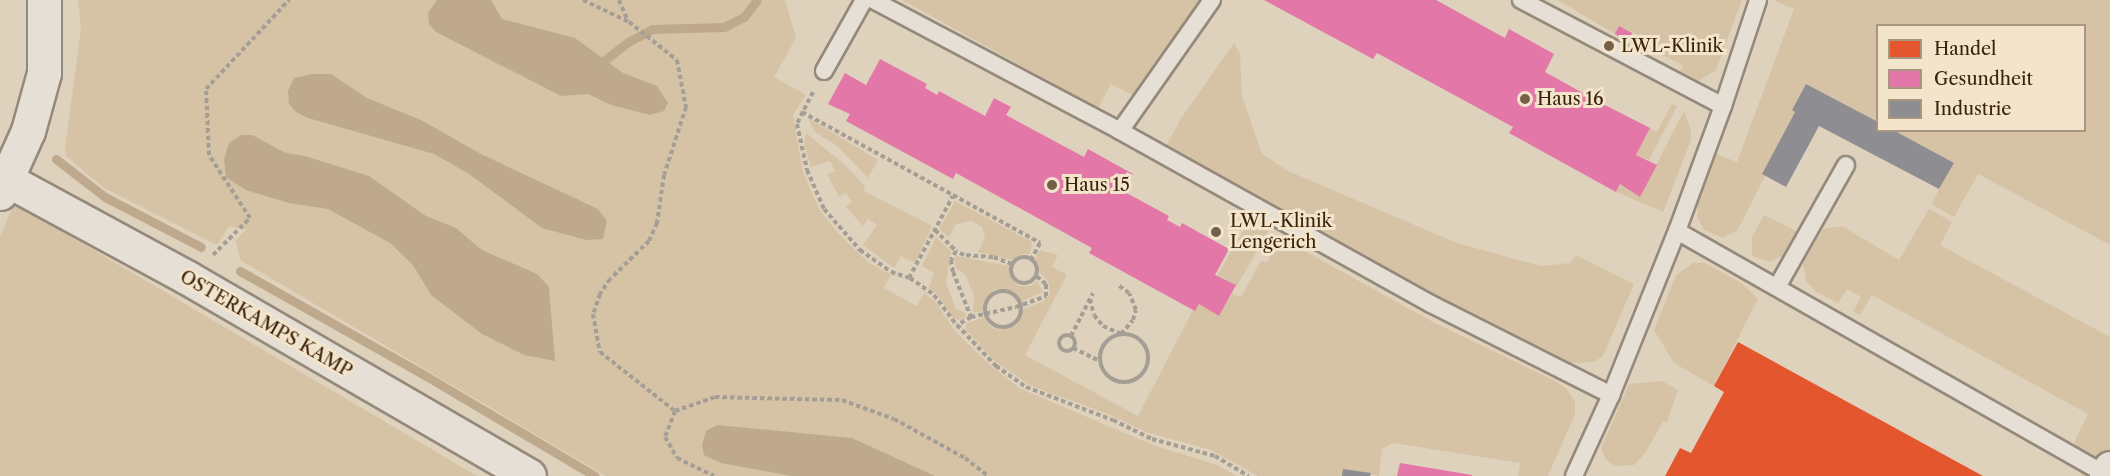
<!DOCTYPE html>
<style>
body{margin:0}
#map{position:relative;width:2110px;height:476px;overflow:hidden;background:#dfd2bd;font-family:"Libre Caslon Text",serif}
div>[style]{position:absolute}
.green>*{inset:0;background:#d6c3a6;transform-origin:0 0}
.water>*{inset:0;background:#bea98d}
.shops>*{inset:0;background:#e4572e}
.health>*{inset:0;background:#e377a8;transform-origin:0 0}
.industry>*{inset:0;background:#8d8d92}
.stream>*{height:9px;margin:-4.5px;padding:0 4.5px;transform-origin:4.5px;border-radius:4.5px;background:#bea98d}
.path>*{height:4px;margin-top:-2px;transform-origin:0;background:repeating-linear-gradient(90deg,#a59e94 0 4.5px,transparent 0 7.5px)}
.path>.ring{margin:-2px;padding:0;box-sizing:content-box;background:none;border:4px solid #a59e94;border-radius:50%}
.roads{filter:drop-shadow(2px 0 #94897b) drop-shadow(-2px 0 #94897b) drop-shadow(0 2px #94897b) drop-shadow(0 -2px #94897b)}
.service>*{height:16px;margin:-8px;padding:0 8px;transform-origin:8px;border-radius:8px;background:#e5dfd5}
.minor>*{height:33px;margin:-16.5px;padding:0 16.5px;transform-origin:16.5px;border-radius:16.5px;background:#e5dfd5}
.dots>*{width:16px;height:16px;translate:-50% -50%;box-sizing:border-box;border:3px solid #f3e4cc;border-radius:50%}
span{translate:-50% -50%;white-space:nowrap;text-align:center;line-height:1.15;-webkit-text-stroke:6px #f3e4cc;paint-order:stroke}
.poi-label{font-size:18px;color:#3b220b}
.left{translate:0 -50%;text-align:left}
.street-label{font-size:18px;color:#3b220b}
.legend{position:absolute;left:1876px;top:24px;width:210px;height:108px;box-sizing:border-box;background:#f3e4cc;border:2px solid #a9967f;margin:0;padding:8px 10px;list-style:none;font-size:18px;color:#3b220b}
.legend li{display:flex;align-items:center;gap:12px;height:30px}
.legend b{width:30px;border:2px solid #a9967f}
</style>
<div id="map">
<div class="green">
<i style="clip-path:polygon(78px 0,785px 0,796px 38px,774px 77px,806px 95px,793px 115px,803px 172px,819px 209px,838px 233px,868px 262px,891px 275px,884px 288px,917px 306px,924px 293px,935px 301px,954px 330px,991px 366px,1019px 388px,1153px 445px,1217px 465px,1237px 476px,606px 476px,240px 260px,236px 240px,246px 230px,229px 226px,217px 245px,104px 188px,66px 156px,65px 148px,81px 29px)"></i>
<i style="clip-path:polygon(902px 0,1202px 0,1136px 97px,1111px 84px,1098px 108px)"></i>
<i style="clip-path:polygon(1558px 0,1742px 0,1716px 70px,1699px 81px,1680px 71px,1684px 66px,1634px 41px,1637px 34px,1619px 26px,1615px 34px)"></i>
<i style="clip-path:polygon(1773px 0,2110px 0,2110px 245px,1978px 174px,1954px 217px,1931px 204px,1954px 163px,1893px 131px,2084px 130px,2084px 26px,1878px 26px,1877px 122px,1806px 84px,1792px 110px,1795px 112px,1762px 174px,1765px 176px,1737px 231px,1723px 238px,1704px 230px,1697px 217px,1698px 204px,1716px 154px,1737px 162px,1794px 9px)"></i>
<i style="clip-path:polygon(1234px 43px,1240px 53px,1242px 96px,1262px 154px,1288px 171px,1457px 243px,1541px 266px,1570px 263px,1576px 255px,1634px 284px,1603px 356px,1594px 362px,1571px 363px,1431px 294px,1154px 142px,1158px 139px,1167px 145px,1180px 120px)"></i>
<i style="clip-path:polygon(1672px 104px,1677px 106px,1649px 160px,1636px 155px,1650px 128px,1657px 132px)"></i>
<i style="clip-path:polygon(1684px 111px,1691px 130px,1691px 140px,1663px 212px,1616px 192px,1620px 184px,1640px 196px)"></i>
<i style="clip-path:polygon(808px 118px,878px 160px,868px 178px,837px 146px,815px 132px)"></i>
<i style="clip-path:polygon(806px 133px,845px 165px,865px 186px,864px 191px,932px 226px,915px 263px,901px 256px,894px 268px,863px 245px,877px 225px,868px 219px,863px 226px,846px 207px,852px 202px,846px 193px,839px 197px,827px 174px,835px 171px,830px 161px,811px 167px,804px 144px)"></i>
<i style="clip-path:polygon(955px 201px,1032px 242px,1030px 254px,1021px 254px,1012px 260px,978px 252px,985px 238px,982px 227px,972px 221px,956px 224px,949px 237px,939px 229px)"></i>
<i style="clip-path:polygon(14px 203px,477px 476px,0 476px,0 237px)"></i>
<i style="clip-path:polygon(1929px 209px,1952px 222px,1940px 245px,2110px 337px,2110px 476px,2081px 476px,2086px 454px,2078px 450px,2074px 443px,2088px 414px,1872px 295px,1860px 315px,1853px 311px,1861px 297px,1847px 289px,1838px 303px,1816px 292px,1806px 281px,1803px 263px,1823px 229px,1842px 226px,1899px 260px)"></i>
<i style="clip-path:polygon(1764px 215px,1800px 233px,1788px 253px,1770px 262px,1752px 256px,1752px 237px)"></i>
<i style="left:1250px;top:219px;width:22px;height:66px;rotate:30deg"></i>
<i style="clip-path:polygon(1274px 234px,1433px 322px,1557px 382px,1567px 389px,1575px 402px,1575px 414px,1548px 476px,1518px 476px,1520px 463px,1393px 443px,1382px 449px,1379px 476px,1344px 469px,1342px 476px,1258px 476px,1211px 450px,1146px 432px,1108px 414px,1031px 386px,995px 361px,965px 329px,967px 323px,984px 317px,990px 326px,1000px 330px,1017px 325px,1024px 309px,1044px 301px,1050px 293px,1048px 281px,1040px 273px,1035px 259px,1040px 250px,1058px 255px,1052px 267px,1067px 275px,1025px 355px,1138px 416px,1193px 310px,1195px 311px,1199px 304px,1219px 316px,1232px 294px,1241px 297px,1261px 261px,1267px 262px,1276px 245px,1270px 242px)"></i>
<i style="clip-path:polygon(936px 237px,951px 251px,946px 283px,956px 309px,966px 313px,966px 317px,960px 320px,953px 318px,937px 294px,929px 288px,934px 273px,922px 266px)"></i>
<i style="clip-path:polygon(956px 256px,1009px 266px,1010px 276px,1018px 286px,1031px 286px,1037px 281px,1043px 292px,1022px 301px,1016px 293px,995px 289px,986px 298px,983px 311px,973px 313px,974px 296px,965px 274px,956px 268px,954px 261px)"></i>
<i style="clip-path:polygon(1693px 263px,1705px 263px,1743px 284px,1758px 299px,1714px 386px,1674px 363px,1654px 330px,1676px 275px)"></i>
<i style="clip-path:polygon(1662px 381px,1678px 390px,1667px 422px,1663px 422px,1645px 453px,1634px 465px,1615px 466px,1606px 460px,1601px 448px,1629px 384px)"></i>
</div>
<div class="water">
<i style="clip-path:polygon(437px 0,491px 0,502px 19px,575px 38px,623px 73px,657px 86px,668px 103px,664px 111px,650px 115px,611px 105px,588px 94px,561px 96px,436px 32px,429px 24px,428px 13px)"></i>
<i style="clip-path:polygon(312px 74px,331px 74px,367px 98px,421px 120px,481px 154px,598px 209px,607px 221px,603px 239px,586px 240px,542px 228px,469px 174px,434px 154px,308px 118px,296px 112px,289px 104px,288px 91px,294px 78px)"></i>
<i style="clip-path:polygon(241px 135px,252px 135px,286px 153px,305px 156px,369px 176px,426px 216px,456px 228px,482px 250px,537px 274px,549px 287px,555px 361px,524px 355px,482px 334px,431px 295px,413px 265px,390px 243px,328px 209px,289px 203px,246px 190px,226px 177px,224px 159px,229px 143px)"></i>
<i style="clip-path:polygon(717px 425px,852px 438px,935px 476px,791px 476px,721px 463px,704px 455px,702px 445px,706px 431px)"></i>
</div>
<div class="shops">
<i style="clip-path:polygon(1738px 342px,1983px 476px,1665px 476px,1680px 448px,1691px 453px,1724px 392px,1714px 386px)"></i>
</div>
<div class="health">
<i style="clip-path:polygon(1264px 0,1436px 0,1505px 38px,1509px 29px,1554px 54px,1545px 72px,1590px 97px,1588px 100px,1601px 108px,1603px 104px,1650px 128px,1636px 155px,1657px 165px,1640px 197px,1620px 184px,1616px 192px,1509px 133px,1513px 127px,1377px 53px,1373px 59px)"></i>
<i style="left:1619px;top:26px;width:15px;height:9px;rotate:28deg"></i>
<i style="clip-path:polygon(880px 59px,927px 84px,925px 88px,937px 95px,939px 91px,985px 116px,994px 98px,1011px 107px,1006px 115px,1084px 157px,1088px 149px,1133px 174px,1123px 191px,1169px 216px,1167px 220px,1180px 227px,1182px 223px,1229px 249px,1215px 275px,1236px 285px,1219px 316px,1199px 304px,1195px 311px,1089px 253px,1092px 248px,956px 173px,953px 179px,846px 121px,850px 114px,828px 104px,845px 73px,866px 85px)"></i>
<i style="clip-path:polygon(1400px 463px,1472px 475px,1472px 476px,1397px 476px)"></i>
</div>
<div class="industry">
<i style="clip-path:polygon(1806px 84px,1878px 122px,1878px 130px,1893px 130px,1954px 163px,1939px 189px,1819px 126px,1786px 187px,1762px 174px,1795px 112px,1792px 110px)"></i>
<i style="clip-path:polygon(1343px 469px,1371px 473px,1370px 476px,1342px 476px)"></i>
</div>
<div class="stream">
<i style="left:601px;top:63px;width:34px;rotate:-38deg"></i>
<i style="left:628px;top:42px;width:27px;rotate:-28deg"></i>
<i style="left:652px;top:29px;width:72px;rotate:-1.6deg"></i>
<i style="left:724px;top:27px;width:22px;rotate:-27deg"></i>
<i style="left:744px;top:17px;width:21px;rotate:-53deg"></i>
<i style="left:56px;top:159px;width:62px;rotate:37.8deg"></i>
<i style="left:105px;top:197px;width:108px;rotate:27.5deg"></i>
<i style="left:240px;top:271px;width:214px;rotate:29.4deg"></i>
<i style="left:426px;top:376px;width:196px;rotate:30.6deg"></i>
</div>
<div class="path">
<i style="left:583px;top:0;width:51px;rotate:25.6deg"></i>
<i style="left:629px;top:22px;width:61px;rotate:38.4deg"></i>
<i style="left:677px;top:60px;width:48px;rotate:79.2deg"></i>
<i style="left:686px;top:107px;width:71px;rotate:107.9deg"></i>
<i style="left:664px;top:175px;width:49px;rotate:98.3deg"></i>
<i style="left:657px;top:223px;width:20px;rotate:114deg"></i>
<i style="left:649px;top:241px;width:54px;rotate:135.7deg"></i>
<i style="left:610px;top:279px;width:18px;rotate:124deg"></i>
<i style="left:600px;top:294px;width:21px;rotate:109deg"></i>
<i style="left:593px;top:314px;width:39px;rotate:80deg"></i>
<i style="left:600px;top:352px;width:95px;rotate:38.2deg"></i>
<i style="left:675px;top:411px;width:28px;rotate:111deg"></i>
<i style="left:665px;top:437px;width:24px;rotate:60deg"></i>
<i style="left:677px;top:458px;width:41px;rotate:25.9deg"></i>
<i style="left:619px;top:0;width:23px;rotate:67deg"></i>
<i style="left:813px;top:92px;width:36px;rotate:117deg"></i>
<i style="left:797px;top:124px;width:47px;rotate:77.7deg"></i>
<i style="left:807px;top:170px;width:43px;rotate:66.4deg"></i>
<i style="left:824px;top:209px;width:55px;rotate:48.7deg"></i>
<i style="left:860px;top:250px;width:38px;rotate:35deg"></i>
<i style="left:891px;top:272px;width:20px;rotate:18deg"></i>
<i style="left:910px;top:278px;width:29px;rotate:35deg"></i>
<i style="left:934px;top:295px;width:38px;rotate:53deg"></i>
<i style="left:802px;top:112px;width:272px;rotate:28.8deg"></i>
<i style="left:1040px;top:243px;width:19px;rotate:118deg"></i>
<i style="left:935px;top:230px;width:30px;rotate:45deg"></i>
<i style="left:213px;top:255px;width:52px;rotate:-45deg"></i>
<i style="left:250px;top:218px;width:75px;rotate:-123.1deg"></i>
<i style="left:209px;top:155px;width:66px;rotate:-92.6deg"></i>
<i style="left:206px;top:89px;width:122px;rotate:-47deg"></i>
<i class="ring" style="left:1011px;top:257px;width:22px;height:22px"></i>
<i style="left:1012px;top:264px;width:20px;rotate:-160deg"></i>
<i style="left:993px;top:257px;width:29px;rotate:-176deg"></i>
<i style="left:964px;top:255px;width:9px;rotate:-153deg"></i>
<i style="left:956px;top:251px;width:10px;rotate:119deg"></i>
<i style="left:951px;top:260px;width:12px;rotate:81deg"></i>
<i style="left:953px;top:272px;width:48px;rotate:68.2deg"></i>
<i style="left:971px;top:317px;width:16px;rotate:150deg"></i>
<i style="left:957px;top:325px;width:57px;rotate:46.4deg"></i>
<i style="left:996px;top:366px;width:37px;rotate:35deg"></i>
<i style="left:1026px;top:387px;width:93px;rotate:20.8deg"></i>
<i style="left:1113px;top:420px;width:43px;rotate:26deg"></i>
<i style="left:1152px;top:439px;width:65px;rotate:15.1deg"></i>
<i style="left:1215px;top:456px;width:39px;rotate:31deg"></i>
<i style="left:909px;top:278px;width:93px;rotate:-61.8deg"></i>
<i class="ring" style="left:985px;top:291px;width:32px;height:32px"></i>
<i style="left:1090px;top:299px;width:16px;rotate:76deg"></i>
<i style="left:1094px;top:315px;width:14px;rotate:51deg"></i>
<i style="left:1103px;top:326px;width:20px;rotate:24deg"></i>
<i style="left:1121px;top:334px;width:18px;rotate:-49deg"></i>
<i style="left:1133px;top:320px;width:10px;rotate:-73deg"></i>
<i style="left:1136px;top:310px;width:18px;rotate:-112deg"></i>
<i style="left:1129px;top:293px;width:14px;rotate:-144deg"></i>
<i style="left:971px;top:317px;width:46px;rotate:-12.5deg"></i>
<i style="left:1016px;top:307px;width:32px;rotate:-20deg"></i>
<i style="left:1046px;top:296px;width:12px;rotate:-90deg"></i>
<i style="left:1046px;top:284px;width:13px;rotate:-141deg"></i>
<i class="ring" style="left:1100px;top:334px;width:44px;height:44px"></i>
<i class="ring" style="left:1059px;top:335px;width:12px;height:12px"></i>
<i style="left:1071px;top:336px;width:48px;rotate:-62.9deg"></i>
<i style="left:1073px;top:348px;width:30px;rotate:26deg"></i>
<i style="left:675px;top:411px;width:42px;rotate:-19.3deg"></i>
<i style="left:715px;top:397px;width:127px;rotate:1.4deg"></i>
<i style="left:842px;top:400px;width:55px;rotate:20.1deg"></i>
<i style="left:894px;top:419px;width:81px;rotate:28.8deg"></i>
<i style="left:965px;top:458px;width:29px;rotate:38deg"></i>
</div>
<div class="roads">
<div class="service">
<i style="left:873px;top:0;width:280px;rotate:27.9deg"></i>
<i style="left:1212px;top:0;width:160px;rotate:125.1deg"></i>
<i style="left:1120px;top:131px;width:356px;rotate:29.1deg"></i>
<i style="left:1431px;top:304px;width:202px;rotate:26.8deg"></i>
<i style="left:1521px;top:0;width:228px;rotate:27.7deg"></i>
<i style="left:824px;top:71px;width:81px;rotate:-60.6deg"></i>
<i style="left:1677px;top:231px;width:494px;rotate:29.6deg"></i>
<i style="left:1777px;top:287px;width:140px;rotate:-60.5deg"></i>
<i style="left:1574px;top:476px;width:89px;rotate:-65.4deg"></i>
<i style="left:1611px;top:395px;width:177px;rotate:-68.1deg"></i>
<i style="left:1677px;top:231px;width:133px;rotate:-69.8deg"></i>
<i style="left:1723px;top:106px;width:112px;rotate:-71.7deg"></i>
</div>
<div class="minor">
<i style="left:0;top:176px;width:214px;rotate:28.5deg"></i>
<i style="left:188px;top:278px;width:394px;rotate:30.1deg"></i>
<i style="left:0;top:193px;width:68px;rotate:-65.7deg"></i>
<i style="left:28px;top:131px;width:60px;rotate:-74.6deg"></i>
<i style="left:44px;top:73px;width:73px;rotate:-90deg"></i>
<i style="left:2106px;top:476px;width:9px;rotate:-63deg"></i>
</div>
</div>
<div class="dots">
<i style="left:1609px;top:46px;background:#746049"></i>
<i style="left:1525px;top:99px;background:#746049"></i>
<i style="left:1052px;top:185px;background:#746049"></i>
<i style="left:1216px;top:232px;background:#746049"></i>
</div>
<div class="poi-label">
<span class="left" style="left:1621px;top:46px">LWL-Klinik</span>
<span class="left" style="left:1537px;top:99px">Haus 16</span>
<span class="left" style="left:1064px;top:185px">Haus 15</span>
<span class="left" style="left:1230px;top:232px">LWL-Klinik<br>Lengerich</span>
</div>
<div class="street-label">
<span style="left:266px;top:324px;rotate:30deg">OSTERKAMPS KAMP</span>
</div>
<ul class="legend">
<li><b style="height:16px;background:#e4572e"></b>Handel</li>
<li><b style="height:16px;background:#e377a8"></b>Gesundheit</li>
<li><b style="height:16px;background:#8d8d92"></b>Industrie</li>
</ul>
</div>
